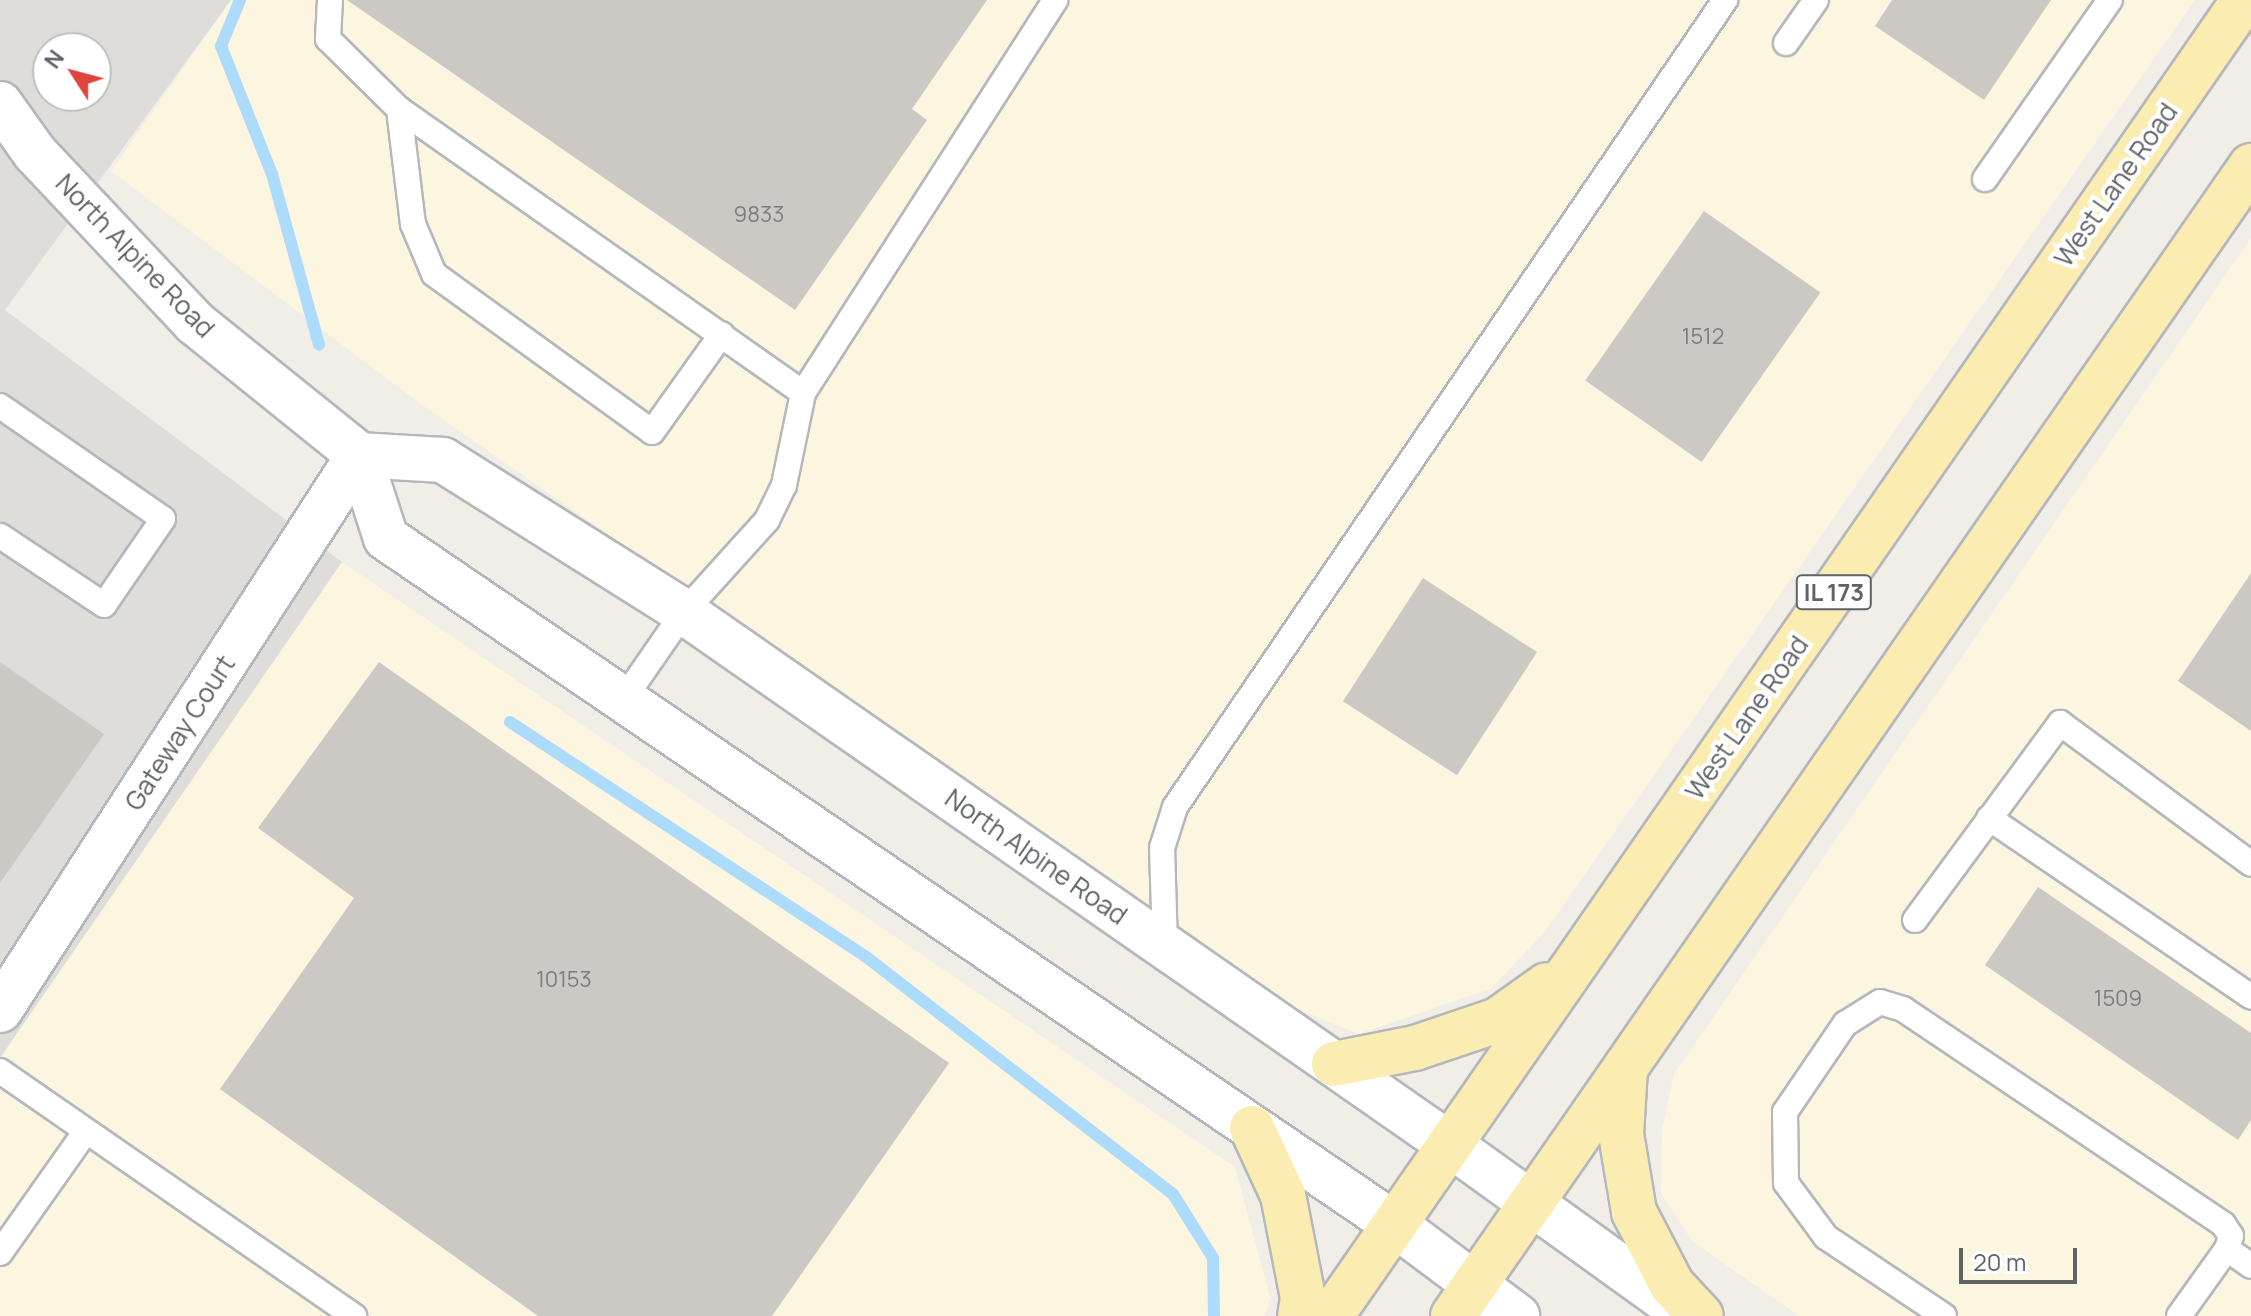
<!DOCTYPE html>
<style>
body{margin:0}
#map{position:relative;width:2251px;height:1316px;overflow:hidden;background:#f0eee7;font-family:Manrope,sans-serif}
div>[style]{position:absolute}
.commercial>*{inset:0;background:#fcf5e0}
.industrial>*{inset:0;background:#dfddd9}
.stream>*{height:12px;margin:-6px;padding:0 6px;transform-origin:6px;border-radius:6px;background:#addbfb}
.building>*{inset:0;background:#ccc9c4;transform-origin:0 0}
.roads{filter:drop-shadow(2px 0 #b4b7bb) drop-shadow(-2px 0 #b4b7bb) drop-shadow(0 2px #b4b7bb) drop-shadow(0 -2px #b4b7bb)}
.service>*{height:24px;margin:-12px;padding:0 12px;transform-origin:12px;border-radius:12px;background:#fff}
.minor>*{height:44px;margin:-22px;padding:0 22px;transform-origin:22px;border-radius:22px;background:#fff}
.secondary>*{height:44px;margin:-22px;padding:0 22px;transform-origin:22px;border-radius:22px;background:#fff}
.primary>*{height:44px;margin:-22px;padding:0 22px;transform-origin:22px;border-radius:22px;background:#fbedb1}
span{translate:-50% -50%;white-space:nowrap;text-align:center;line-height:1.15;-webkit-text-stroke:8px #fff;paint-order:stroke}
.number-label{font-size:22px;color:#7a7c7e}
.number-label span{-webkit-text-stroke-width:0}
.shield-label span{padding:2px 6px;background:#fff;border:2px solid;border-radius:6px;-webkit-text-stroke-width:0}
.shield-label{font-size:24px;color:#5f6267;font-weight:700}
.street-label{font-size:26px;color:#5f6267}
.north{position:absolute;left:32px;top:32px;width:80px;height:80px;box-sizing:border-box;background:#fff;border:2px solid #bfc0c2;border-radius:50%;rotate:306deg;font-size:22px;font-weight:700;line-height:32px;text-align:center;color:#5f6267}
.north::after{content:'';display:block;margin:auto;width:28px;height:36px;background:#e1443c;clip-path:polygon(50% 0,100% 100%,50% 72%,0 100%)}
.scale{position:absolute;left:1959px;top:1248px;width:118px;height:36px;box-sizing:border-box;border:4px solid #5f6267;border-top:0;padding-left:10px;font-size:24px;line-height:28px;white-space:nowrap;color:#5f6267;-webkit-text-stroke:6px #fff;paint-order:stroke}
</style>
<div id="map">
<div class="commercial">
<i style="clip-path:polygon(231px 0,2195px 0,1544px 933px,1490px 989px,1358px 1034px,1272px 998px,418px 402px,111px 171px)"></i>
<i style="clip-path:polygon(2251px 238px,2251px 1316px,1799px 1316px,1692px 1241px,1661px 1193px,1662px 1131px,1674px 1074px)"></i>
<i style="clip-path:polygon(342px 562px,1235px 1167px,1270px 1297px,1265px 1316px,0 1316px,0 1058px)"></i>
</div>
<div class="industrial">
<i style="clip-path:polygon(evenodd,0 0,231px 0,5px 310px,342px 562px,0 1058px,0 0,48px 48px,96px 48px,96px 96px,48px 96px,48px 48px)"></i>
</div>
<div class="stream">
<i style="left:240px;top:0;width:50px;rotate:112.4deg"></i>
<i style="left:221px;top:46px;width:138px;rotate:68.3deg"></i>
<i style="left:272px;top:174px;width:177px;rotate:74.6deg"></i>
<i style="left:510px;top:722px;width:425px;rotate:33.4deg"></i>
<i style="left:865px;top:956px;width:389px;rotate:37.7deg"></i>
<i style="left:1173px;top:1194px;width:75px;rotate:58deg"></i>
<i style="left:1213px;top:1258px;width:58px;rotate:89deg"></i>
</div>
<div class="building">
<i style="clip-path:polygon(347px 0,987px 0,912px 109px,927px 120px,795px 310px)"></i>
<i style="clip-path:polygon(1892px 0,2051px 0,1984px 100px,1875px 26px)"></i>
<i style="left:1704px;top:211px;width:142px;height:207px;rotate:35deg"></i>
<i style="clip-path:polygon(2251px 573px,2251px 731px,2178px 681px)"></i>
<i style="left:1423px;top:578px;width:136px;height:147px;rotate:33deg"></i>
<i style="clip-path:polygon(0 662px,104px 734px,0 883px)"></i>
<i style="clip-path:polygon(379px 662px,949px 1063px,772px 1316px,538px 1316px,220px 1089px,354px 898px,258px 828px)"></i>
<i style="clip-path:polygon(2038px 887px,2251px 1033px,2251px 1120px,2238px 1140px,1985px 965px)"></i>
</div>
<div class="roads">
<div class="service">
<i style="left:330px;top:0;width:39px;rotate:93deg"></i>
<i style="left:328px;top:39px;width:100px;rotate:44.6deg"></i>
<i style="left:399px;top:109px;width:494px;rotate:35.1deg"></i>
<i style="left:1786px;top:43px;width:52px;rotate:-55.1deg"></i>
<i style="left:399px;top:109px;width:116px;rotate:83.1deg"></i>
<i style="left:413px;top:224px;width:54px;rotate:67.2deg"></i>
<i style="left:434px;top:274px;width:269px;rotate:35.9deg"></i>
<i style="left:652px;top:432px;width:120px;rotate:-54.5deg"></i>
<i style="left:1985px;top:179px;width:218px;rotate:-55.1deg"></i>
<i style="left:0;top:406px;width:198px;rotate:34.7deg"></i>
<i style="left:163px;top:519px;width:104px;rotate:124.5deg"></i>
<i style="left:104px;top:605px;width:125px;rotate:-146.4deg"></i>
<i style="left:623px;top:700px;width:107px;rotate:-55.3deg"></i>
<i style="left:684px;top:612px;width:124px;rotate:-47.9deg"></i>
<i style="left:767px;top:520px;width:39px;rotate:-64deg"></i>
<i style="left:784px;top:485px;width:94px;rotate:-78.3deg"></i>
<i style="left:803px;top:393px;width:467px;rotate:-57.3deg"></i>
<i style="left:1989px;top:818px;width:317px;rotate:34.3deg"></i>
<i style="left:1915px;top:920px;width:245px;rotate:-53.6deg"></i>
<i style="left:2060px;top:723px;width:237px;rotate:36.4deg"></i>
<i style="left:1165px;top:947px;width:99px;rotate:-91.7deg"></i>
<i style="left:1162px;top:848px;width:43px;rotate:-72.4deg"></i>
<i style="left:1175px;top:807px;width:977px;rotate:-55.72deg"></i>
<i style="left:0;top:1071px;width:431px;rotate:34.7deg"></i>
<i style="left:0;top:1253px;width:149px;rotate:-54.8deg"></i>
<i style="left:1944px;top:1316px;width:142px;rotate:-146.2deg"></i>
<i style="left:1826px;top:1237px;width:67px;rotate:-126.5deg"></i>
<i style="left:1786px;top:1183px;width:71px;rotate:-90.8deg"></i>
<i style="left:1785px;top:1112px;width:107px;rotate:-55.7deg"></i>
<i style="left:1845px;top:1024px;width:41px;rotate:-32.2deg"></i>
<i style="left:1880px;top:1002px;width:24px;rotate:17deg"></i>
<i style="left:1903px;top:1009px;width:386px;rotate:33.9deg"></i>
<i style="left:2223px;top:1224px;width:14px;rotate:56deg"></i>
<i style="left:2231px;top:1236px;width:14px;rotate:107deg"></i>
<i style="left:2179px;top:1316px;width:82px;rotate:-54.4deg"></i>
<i style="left:2227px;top:1249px;width:29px;rotate:35deg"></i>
</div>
<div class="minor">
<i style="left:0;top:104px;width:60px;rotate:54.5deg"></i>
<i style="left:35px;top:153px;width:233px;rotate:46.7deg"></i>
<i style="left:195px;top:323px;width:211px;rotate:38.8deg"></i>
<i style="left:359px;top:455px;width:87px;rotate:72deg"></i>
<i style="left:386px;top:538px;width:1219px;rotate:34.24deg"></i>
<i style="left:359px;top:455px;width:84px;rotate:3.4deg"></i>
<i style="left:443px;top:460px;width:285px;rotate:32.2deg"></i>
<i style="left:684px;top:612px;width:932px;rotate:34.82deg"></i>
<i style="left:0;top:1010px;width:661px;rotate:-57.1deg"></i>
</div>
<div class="secondary">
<i style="left:1449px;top:1144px;width:294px;rotate:35.7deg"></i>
<i style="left:1394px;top:1224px;width:154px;rotate:36.8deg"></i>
</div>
<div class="primary">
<i style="left:1334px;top:1064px;width:83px;rotate:-11.2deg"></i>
<i style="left:1415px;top:1048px;width:88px;rotate:-18.6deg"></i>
<i style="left:1498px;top:1020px;width:60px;rotate:-35.5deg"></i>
<i style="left:1625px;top:1069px;width:65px;rotate:93.5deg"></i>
<i style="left:1621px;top:1134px;width:79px;rotate:80.5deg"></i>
<i style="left:1634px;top:1212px;width:82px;rotate:62.5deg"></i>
<i style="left:1672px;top:1285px;width:42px;rotate:46.9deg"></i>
<i style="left:1252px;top:1128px;width:74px;rotate:65.2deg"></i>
<i style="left:1283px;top:1195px;width:105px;rotate:79deg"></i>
<i style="left:1303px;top:1298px;width:18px;rotate:99deg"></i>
<i style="left:1331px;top:1316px;width:1602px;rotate:-55.25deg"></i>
<i style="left:1453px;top:1316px;width:1400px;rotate:-55.24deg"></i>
</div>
</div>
<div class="number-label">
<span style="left:759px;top:215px">9833</span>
<span style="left:1703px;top:337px">1512</span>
<span style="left:564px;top:980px">10153</span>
<span style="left:2118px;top:999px">1509</span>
</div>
<div class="shield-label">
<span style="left:1834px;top:592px">IL 173</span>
</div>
<div class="street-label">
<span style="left:2116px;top:185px;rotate:-55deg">West Lane Road</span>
<span style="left:135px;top:256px;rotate:46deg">North Alpine Road</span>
<span style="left:1747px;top:718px;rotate:-55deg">West Lane Road</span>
<span style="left:180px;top:733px;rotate:-57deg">Gateway Court</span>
<span style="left:1036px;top:857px;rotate:35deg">North Alpine Road</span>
</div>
<div class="north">N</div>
<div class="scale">20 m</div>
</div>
